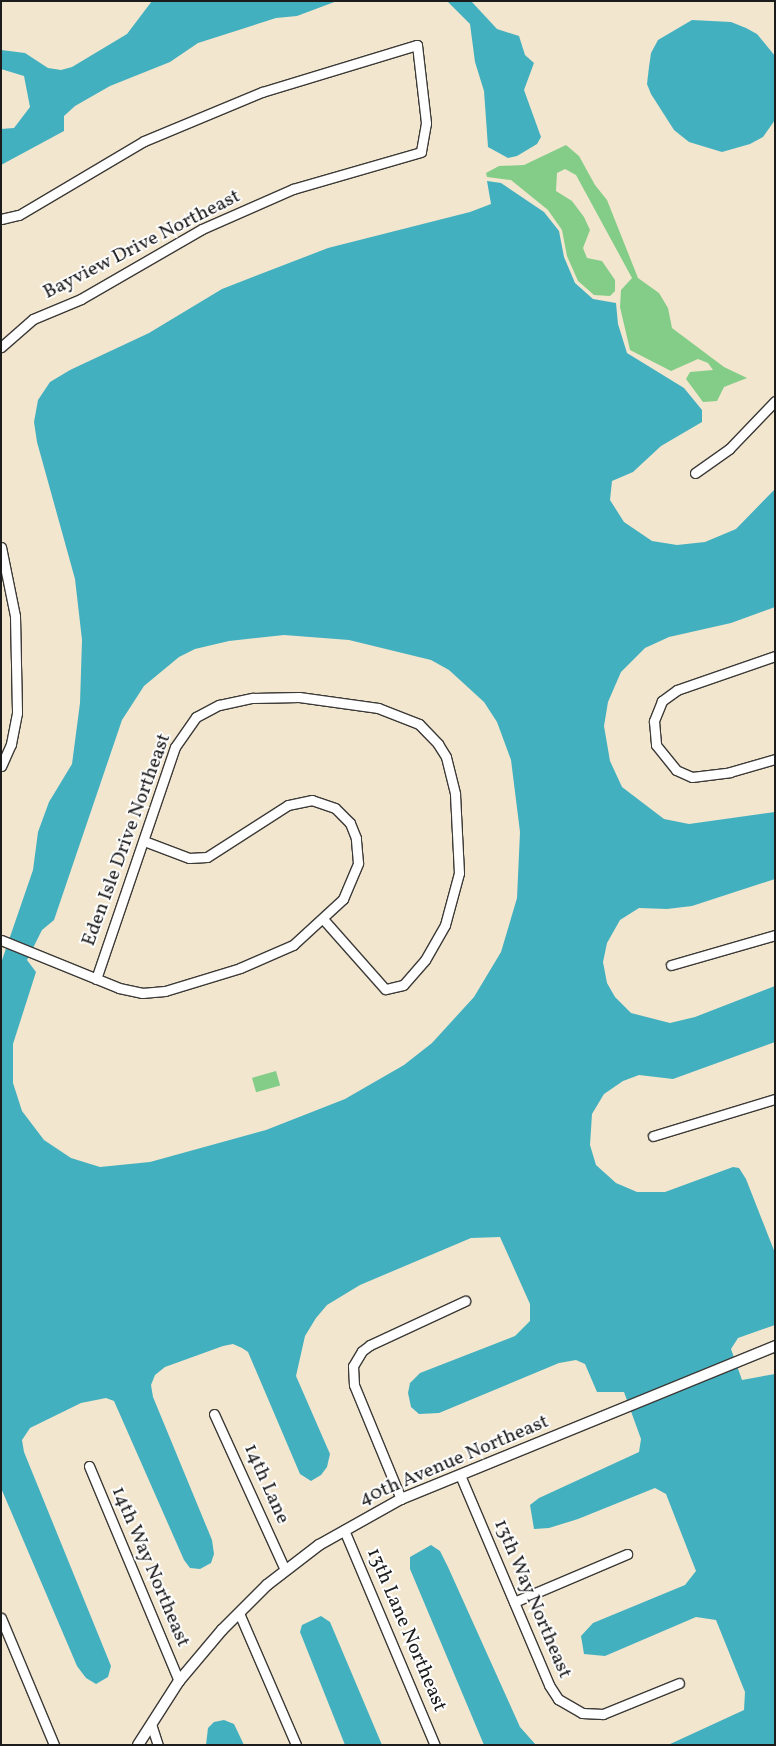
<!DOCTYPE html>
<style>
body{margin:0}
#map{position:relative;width:776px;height:1746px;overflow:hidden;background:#f2e6ce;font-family:Vollkorn,serif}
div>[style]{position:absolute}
.green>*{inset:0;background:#84cd89;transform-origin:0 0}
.water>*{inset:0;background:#43b0c0}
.roads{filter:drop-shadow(1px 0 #3c3a37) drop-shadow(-1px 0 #3c3a37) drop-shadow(0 1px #3c3a37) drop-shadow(0 -1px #3c3a37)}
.minor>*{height:9px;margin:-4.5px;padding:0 4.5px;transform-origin:4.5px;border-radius:4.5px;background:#fff}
.tertiary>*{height:10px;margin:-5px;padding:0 5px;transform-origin:5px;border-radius:5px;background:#fff}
span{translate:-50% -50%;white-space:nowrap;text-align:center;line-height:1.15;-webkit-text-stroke:4px #fff;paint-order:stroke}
.street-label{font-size:20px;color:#1c1c1c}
.frame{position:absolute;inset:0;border:2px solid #1c1c1c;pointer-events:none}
</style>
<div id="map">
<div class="green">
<i style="clip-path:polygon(566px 145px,579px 156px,595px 185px,607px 200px,638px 278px,659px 293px,668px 308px,672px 328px,724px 367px,747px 378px,724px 387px,717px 401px,703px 402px,686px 379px,690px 372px,713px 370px,708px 363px,698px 359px,671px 371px,630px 350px,620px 307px,621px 290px,632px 278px,576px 175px,565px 169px,557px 173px,556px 191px,572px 201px,584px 217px,590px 230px,583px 248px,587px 258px,602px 261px,615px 280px,615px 291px,610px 296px,594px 295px,578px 281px,567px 256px,562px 230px,548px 210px,511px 180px,487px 177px,486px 173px,499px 166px,524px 165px)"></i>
<i style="left:276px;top:1071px;width:15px;height:25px;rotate:74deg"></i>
</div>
<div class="water">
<i style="clip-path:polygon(152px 1px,337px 1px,297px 16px,276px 18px,198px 43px,170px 62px,110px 86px,75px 106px,64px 116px,64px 131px,1px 165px,1px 129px,14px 128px,30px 107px,24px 76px,1px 69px,1px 50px,25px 53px,48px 68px,61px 70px,72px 67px,127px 34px)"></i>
<i style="clip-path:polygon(447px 1px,471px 1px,497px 29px,519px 36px,525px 55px,534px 63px,524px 90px,541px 137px,537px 144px,517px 156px,508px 158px,488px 147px,484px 91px,475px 62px,470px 24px)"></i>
<i style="clip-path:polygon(692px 20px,731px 22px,746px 28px,757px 34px,775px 56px,775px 120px,763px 137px,750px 144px,722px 152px,689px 142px,674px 130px,651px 94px,647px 84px,649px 67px,651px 53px,658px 40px)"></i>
<i style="clip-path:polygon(evenodd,487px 181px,501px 183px,544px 212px,559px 231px,564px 257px,575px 283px,593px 299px,616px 303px,618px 324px,627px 353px,684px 388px,702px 410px,702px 422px,661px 446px,633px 472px,612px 481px,610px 500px,624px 522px,652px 541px,677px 545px,705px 542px,736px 529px,775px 489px,775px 607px,731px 623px,669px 637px,645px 648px,621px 672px,608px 702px,604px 726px,610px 761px,622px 787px,664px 819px,689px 824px,775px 812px,775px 879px,692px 906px,667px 909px,639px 908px,620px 920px,607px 943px,603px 962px,607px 983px,615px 997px,631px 1013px,670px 1023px,695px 1017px,775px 986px,775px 1042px,673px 1079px,639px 1075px,623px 1081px,604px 1094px,592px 1114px,590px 1145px,596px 1165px,616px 1183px,637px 1192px,665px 1192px,733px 1167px,739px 1168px,746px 1179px,775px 1253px,775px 1325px,738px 1338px,731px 1349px,742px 1380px,775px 1374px,775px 1745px,668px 1745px,744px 1710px,745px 1692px,716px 1620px,696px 1617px,605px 1656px,584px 1654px,581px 1636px,593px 1623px,685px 1585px,696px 1571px,666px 1494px,655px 1488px,578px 1519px,549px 1528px,534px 1529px,530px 1505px,539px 1498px,639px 1452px,641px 1439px,624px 1392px,597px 1392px,585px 1364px,576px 1360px,559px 1363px,439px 1413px,419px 1414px,411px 1407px,408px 1393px,410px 1383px,420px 1373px,515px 1336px,530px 1321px,530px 1304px,500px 1237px,471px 1238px,360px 1285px,327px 1305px,316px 1318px,305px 1336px,296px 1376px,330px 1454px,327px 1467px,321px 1475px,311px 1481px,300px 1474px,248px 1352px,242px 1348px,233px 1344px,223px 1346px,165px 1367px,155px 1375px,151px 1385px,153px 1397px,212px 1540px,214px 1554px,211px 1563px,200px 1569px,190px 1568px,184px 1560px,114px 1401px,106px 1398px,81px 1403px,30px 1428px,22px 1440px,24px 1452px,111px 1666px,108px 1677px,96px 1684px,86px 1678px,77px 1666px,1px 1488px,1px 963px,33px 870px,38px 832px,49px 802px,72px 764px,80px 703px,82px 640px,75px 579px,37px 442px,34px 422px,38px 400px,50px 382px,70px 370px,149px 333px,222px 289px,328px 248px,470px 212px,491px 204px,487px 181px,284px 635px,349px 640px,431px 660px,449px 670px,484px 702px,497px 722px,511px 760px,520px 832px,517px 898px,501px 952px,474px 997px,432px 1043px,404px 1065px,345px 1099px,266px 1130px,150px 1162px,100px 1167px,71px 1158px,44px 1140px,22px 1111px,13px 1083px,13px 1044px,36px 972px,27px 960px,42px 930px,54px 920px,122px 720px,144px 686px,179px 657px,195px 649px,229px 641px,284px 635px)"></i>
<i style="clip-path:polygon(431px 1545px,440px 1551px,448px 1567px,520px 1727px,536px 1745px,484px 1745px,410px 1569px,410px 1557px)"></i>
<i style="clip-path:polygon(321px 1616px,330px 1622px,382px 1745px,345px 1745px,300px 1632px,302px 1625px)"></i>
<i style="clip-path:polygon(224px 1720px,234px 1724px,244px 1745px,206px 1745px,208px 1728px,214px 1722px)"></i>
</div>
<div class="roads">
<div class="minor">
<i style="left:1px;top:219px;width:18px;rotate:-13deg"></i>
<i style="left:19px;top:215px;width:145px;rotate:-30.6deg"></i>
<i style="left:144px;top:141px;width:128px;rotate:-22.6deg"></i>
<i style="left:262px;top:92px;width:162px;rotate:-16.9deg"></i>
<i style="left:417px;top:45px;width:79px;rotate:83.4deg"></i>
<i style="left:426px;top:123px;width:29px;rotate:100deg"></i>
<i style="left:421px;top:152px;width:133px;rotate:163.9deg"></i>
<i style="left:293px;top:189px;width:99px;rotate:156.3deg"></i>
<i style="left:202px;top:229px;width:140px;rotate:150deg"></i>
<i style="left:81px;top:299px;width:52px;rotate:157.4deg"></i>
<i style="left:33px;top:319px;width:43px;rotate:138.8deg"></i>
<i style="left:695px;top:473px;width:42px;rotate:-35.2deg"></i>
<i style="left:729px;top:449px;width:66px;rotate:-46.2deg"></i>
<i style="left:1px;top:547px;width:70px;rotate:78.5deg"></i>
<i style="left:15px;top:616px;width:97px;rotate:88.8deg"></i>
<i style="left:17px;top:713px;width:32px;rotate:101deg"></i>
<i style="left:11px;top:744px;width:24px;rotate:114deg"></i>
<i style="left:775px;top:656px;width:104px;rotate:160.9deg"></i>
<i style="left:677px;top:690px;width:19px;rotate:144deg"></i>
<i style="left:662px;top:701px;width:22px;rotate:112deg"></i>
<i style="left:654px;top:721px;width:24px;rotate:85deg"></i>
<i style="left:656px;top:745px;width:32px;rotate:51deg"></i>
<i style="left:676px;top:770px;width:17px;rotate:24deg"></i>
<i style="left:692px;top:777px;width:38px;rotate:-7deg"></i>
<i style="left:730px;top:772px;width:47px;rotate:-16.1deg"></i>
<i style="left:1px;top:940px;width:127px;rotate:22.1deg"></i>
<i style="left:119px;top:988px;width:24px;rotate:12deg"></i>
<i style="left:142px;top:993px;width:23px;rotate:-5deg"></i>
<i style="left:165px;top:991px;width:78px;rotate:-17deg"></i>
<i style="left:240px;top:968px;width:58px;rotate:-23.5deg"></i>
<i style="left:293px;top:945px;width:68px;rotate:-42.6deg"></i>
<i style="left:343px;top:899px;width:39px;rotate:-67deg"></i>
<i style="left:358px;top:863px;width:25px;rotate:-95deg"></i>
<i style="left:356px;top:838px;width:16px;rotate:-112deg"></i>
<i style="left:350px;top:823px;width:21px;rotate:-135deg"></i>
<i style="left:335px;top:808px;width:24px;rotate:-161deg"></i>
<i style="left:312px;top:800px;width:25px;rotate:168deg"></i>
<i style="left:288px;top:805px;width:96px;rotate:147.3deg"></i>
<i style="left:207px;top:857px;width:18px;rotate:177deg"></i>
<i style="left:189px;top:858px;width:48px;rotate:-159.3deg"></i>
<i style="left:671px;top:965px;width:108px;rotate:-16.1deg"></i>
<i style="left:96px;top:979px;width:245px;rotate:-71.2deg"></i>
<i style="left:175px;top:747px;width:37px;rotate:-55deg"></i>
<i style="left:196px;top:717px;width:26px;rotate:-28deg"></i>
<i style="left:219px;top:705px;width:35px;rotate:-12deg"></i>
<i style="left:253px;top:698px;width:46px;rotate:-1.2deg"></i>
<i style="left:299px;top:697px;width:80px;rotate:7.9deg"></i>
<i style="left:378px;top:708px;width:44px;rotate:21.3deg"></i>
<i style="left:419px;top:724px;width:28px;rotate:46deg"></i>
<i style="left:438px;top:744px;width:15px;rotate:58deg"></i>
<i style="left:446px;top:757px;width:38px;rotate:76deg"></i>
<i style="left:455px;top:794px;width:79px;rotate:87.1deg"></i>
<i style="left:459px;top:873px;width:54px;rotate:105.1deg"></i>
<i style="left:445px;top:925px;width:40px;rotate:119.7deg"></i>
<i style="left:425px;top:960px;width:33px;rotate:131deg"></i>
<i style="left:403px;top:985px;width:18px;rotate:167deg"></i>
<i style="left:385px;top:989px;width:92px;rotate:-131.5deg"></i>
<i style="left:653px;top:1136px;width:127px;rotate:-16.9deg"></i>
<i style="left:214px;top:1414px;width:171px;rotate:65.5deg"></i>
<i style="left:89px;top:1466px;width:233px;rotate:67.3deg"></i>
<i style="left:460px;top:1475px;width:228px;rotate:67deg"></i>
<i style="left:549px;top:1685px;width:17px;rotate:57deg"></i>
<i style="left:558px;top:1699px;width:28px;rotate:30deg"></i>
<i style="left:582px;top:1713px;width:21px;rotate:3deg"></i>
<i style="left:603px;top:1714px;width:82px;rotate:-22.2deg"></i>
<i style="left:401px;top:1499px;width:123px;rotate:-112.4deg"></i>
<i style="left:354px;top:1385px;width:19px;rotate:-93deg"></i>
<i style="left:353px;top:1366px;width:17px;rotate:-59deg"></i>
<i style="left:362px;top:1351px;width:10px;rotate:-37deg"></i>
<i style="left:370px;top:1345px;width:105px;rotate:-24.9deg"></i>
<i style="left:344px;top:1530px;width:233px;rotate:67.1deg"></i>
<i style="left:514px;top:1602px;width:123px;rotate:-23deg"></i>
<i style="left:239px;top:1613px;width:144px;rotate:66.6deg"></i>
<i style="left:1px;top:1618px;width:138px;rotate:67.3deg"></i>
<i style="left:151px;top:1724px;width:22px;rotate:72deg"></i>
</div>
<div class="tertiary">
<i style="left:138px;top:1745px;width:76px;rotate:-57.4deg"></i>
<i style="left:179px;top:1681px;width:67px;rotate:-49.9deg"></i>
<i style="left:222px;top:1630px;width:64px;rotate:-45deg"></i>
<i style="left:267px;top:1585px;width:66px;rotate:-37.6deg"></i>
<i style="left:319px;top:1545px;width:94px;rotate:-29.3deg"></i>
<i style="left:401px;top:1499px;width:404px;rotate:-22.2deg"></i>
</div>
</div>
<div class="street-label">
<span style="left:142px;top:245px;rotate:-27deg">Bayview Drive Northeast</span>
<span style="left:127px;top:840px;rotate:-70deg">Eden Isle Drive Northeast</span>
<span style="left:454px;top:1461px;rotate:-23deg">40th Avenue Northeast</span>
<span style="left:266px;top:1484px;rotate:66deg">14th Lane</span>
<span style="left:150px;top:1567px;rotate:67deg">14th Way Northeast</span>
<span style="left:532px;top:1599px;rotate:67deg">13th Way Northeast</span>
<span style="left:406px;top:1630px;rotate:67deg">13th Lane Northeast</span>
</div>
<div class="frame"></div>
</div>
